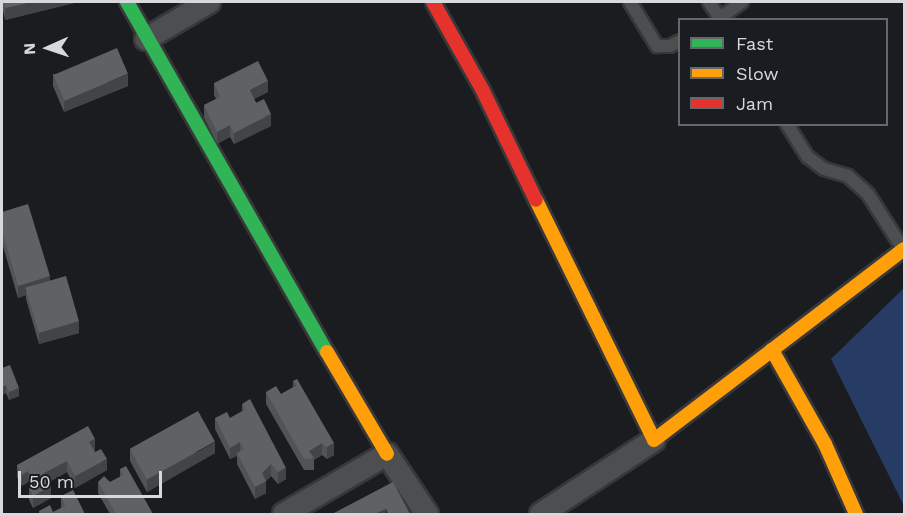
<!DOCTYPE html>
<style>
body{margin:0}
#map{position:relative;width:906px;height:516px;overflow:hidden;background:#1a1c1f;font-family:"Work Sans",sans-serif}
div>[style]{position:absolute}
.green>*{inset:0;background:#273c65}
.roads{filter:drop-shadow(2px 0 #38383a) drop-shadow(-2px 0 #38383a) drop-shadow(0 2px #38383a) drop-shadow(0 -2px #38383a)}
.lane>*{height:12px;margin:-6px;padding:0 6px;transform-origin:6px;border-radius:6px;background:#4d4e4f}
.street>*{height:22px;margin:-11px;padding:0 11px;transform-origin:11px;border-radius:11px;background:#4d4e4f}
.fast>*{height:14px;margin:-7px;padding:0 7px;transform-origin:7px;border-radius:7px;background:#30b455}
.slow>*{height:14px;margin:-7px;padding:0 7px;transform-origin:7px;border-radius:7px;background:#ff9f0a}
.jam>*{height:14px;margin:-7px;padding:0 7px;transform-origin:7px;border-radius:7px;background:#e5322d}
.wall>*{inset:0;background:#525355}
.shaded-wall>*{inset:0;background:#424445}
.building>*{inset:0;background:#5f6163;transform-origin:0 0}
span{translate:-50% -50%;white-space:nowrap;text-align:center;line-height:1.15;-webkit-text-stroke:6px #191c20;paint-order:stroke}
.frame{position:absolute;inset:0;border:3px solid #d7d9dc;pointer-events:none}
.legend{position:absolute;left:678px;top:18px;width:210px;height:108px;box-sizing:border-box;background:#191c20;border:2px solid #65686b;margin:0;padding:8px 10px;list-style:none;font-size:18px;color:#d7d9dc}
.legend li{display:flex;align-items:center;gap:12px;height:30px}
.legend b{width:30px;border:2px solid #65686b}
.north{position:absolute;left:18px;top:18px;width:60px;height:60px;-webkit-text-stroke:4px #191c20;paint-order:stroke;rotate:267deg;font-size:16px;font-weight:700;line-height:24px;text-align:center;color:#d7d9dc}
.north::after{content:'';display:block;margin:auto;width:21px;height:27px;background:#d7d9dc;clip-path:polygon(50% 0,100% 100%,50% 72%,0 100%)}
.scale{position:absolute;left:18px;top:471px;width:144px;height:27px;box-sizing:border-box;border:3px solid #d7d9dc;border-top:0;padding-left:8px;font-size:18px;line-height:21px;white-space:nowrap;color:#d7d9dc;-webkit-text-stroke:4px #191c20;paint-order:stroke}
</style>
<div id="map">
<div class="green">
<i style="clip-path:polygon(904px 288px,904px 506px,831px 359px)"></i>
</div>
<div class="roads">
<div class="lane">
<i style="left:630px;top:2px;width:52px;rotate:58.5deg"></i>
<i style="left:657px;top:46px;width:13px"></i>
<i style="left:670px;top:46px;width:11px;rotate:-27deg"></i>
<i style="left:709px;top:2px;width:22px;rotate:56deg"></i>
<i style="left:717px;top:20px;width:31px;rotate:-36deg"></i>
<i style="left:787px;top:124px;width:39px;rotate:58deg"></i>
<i style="left:808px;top:157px;width:20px;rotate:37deg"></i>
<i style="left:824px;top:169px;width:25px;rotate:16deg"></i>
<i style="left:848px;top:176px;width:27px;rotate:42deg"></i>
<i style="left:868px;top:194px;width:65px;rotate:57.5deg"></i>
</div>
<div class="street">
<i style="left:146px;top:39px;width:73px;rotate:-30.4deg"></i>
<i style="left:284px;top:514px;width:119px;rotate:-30.2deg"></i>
<i style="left:387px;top:454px;width:72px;rotate:56.3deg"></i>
<i style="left:541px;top:514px;width:135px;rotate:-33.2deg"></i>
</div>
<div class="fast">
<i style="left:127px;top:2px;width:403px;rotate:60.3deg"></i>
</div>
<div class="slow">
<i style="left:536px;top:200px;width:267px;rotate:63.8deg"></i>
<i style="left:654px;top:440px;width:148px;rotate:-37.3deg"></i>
<i style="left:327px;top:352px;width:118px;rotate:59.5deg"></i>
<i style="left:856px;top:514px;width:77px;rotate:-113.9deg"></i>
<i style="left:825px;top:444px;width:108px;rotate:-119.4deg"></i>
<i style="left:772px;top:350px;width:166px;rotate:-37.4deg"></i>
</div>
<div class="jam">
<i style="left:433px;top:2px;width:100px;rotate:60.6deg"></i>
<i style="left:482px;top:89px;width:123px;rotate:64.1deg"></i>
</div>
</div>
<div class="wall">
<i style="clip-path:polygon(2px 2px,78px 2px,5px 20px,2px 6px)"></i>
<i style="clip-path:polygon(53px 74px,128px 86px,64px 112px,53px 86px)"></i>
<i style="clip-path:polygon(214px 83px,268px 92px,254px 99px,271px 126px,234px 144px,230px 137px,217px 144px,204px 117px,204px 105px,216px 99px,214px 95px)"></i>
<i style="clip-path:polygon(2px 212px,50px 281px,79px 333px,39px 344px,26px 299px,26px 295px,18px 298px,2px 243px)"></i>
<i style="clip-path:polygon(2px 368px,19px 396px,9px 400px,6px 393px,2px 395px)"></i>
<i style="clip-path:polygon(293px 381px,334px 455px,327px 459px,322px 455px,314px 460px,314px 470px,304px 470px,266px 404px,266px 392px,281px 394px,293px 387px)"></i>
<i style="clip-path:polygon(242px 404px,286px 479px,278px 484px,271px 476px,266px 481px,266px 493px,255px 499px,237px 464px,237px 456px,230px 459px,215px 429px,215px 418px,230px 418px,242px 411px)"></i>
<i style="clip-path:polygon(95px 450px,94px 451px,107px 470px,75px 488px,67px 472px,49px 482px,51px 498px,33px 508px,29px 500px,29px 488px,31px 486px,28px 482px,22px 486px,17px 477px,17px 465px)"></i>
<i style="clip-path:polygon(130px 450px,215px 453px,147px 492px,130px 461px)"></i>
<i style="clip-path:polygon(120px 469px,153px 514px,110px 514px,98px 493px,98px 482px,110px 482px,120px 477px)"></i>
<i style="clip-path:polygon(61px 496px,85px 514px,39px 514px,39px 511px,53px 512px,61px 508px)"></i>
</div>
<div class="shaded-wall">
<i style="clip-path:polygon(32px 2px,78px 2px,5px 20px,5px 8px)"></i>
<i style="clip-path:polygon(128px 74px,128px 86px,64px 112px,64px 101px)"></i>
<i style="clip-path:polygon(268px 81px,268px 92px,250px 101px,250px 90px)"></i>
<i style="clip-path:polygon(271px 114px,271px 126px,234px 144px,234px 133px)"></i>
<i style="clip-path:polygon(230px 125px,230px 137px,217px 144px,217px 132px)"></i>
<i style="clip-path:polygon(50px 276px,50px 288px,26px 288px,26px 295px,18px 298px,18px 286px)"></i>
<i style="clip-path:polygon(79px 321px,79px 333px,39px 344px,39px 333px)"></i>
<i style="clip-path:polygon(6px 385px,6px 393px,2px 395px,2px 387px)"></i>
<i style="clip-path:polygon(19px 388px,19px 396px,9px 400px,9px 392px)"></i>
<i style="clip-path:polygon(95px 439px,95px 450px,89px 453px,89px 442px)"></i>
<i style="clip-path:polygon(215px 442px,215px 453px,147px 492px,147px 480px)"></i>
<i style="clip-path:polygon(240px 442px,240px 454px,237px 453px,237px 456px,230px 459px,230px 448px)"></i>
<i style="clip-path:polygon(322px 443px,322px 455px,314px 460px,309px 451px)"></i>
<i style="clip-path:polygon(334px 443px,334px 455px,327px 459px,327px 447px)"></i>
<i style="clip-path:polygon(107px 459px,107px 470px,75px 488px,75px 476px)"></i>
<i style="clip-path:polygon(67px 461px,67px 472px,44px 485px,44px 473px)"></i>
<i style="clip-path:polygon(271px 464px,271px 476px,265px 482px,266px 481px,266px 493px,255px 499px,255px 487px,262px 473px)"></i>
<i style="clip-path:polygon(286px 468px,286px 479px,278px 484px,278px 472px)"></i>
<i style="clip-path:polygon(28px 471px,28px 482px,22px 486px,22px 475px)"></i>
<i style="clip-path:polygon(51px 486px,51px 498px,33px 508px,33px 496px)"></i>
<i style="clip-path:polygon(386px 509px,386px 514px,375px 514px)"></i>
</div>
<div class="building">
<i style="clip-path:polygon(3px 2px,32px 2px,5px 8px)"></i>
<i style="left:117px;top:48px;width:28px;height:69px;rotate:67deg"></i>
<i style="clip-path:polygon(258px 61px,268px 81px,250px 90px,256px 103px,264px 99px,271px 114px,234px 133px,230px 125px,217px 132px,204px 105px,220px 97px,214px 83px)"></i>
<i style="clip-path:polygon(28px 204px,50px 276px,18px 286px,2px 231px,2px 212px)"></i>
<i style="left:66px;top:276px;width:47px;height:42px;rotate:74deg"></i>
<i style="clip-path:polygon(10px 365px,19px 388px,9px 392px,6px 385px,2px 387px,2px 368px)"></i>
<i style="clip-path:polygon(297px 379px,334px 443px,327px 447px,322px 443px,309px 451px,314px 458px,304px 459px,266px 392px,276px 386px,281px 394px,296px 386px,293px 381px)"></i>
<i style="clip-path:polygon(250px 399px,286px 468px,278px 472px,271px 464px,262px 473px,266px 481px,255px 487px,237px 453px,244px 449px,240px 442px,230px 448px,215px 418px,227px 412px,230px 418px,245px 410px,242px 404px)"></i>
<i style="left:198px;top:411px;width:35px;height:78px;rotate:61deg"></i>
<i style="clip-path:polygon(88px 426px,95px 439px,89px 442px,95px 452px,101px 449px,107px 459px,75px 476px,67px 461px,44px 473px,51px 486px,33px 496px,29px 488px,35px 482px,28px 471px,22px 475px,17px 465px)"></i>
<i style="clip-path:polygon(126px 466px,153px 514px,116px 514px,98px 482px,104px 476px,110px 482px,123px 475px,120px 469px)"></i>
<i style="clip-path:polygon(393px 482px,410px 514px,388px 514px,386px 509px,375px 514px,332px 514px)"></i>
<i style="clip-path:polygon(73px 490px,85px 514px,41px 514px,39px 511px,50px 505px,53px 512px,65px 506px,61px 496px)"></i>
</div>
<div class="frame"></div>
<ul class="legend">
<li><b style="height:8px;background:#30b455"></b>Fast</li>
<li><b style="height:8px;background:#ff9f0a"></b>Slow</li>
<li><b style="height:8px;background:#e5322d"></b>Jam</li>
</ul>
<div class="north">N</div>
<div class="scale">50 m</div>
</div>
